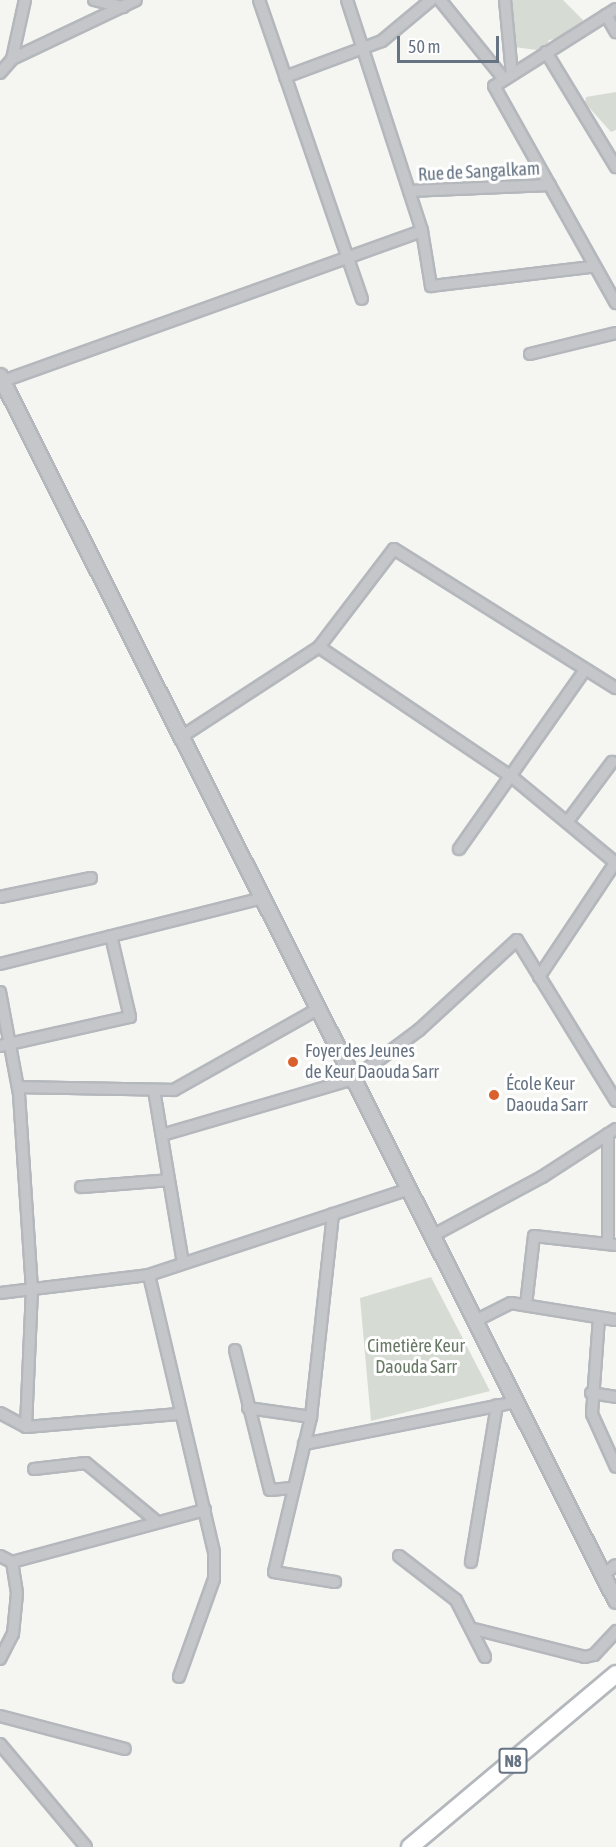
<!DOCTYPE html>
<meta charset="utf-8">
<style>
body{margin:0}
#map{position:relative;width:616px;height:1847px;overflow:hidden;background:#f5f5f2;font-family:"Asap Condensed",sans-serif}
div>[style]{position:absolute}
.green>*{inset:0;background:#d6dcd3}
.roads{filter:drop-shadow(2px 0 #b4b8bc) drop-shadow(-2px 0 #b4b8bc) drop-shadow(0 2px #b4b8bc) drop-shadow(0 -2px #b4b8bc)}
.minor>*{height:10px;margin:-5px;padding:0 5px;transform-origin:5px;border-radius:5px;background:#c4c6ca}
.tertiary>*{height:14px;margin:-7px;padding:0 7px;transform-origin:7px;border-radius:7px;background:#c4c6ca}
.primary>*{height:16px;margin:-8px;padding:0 8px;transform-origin:8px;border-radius:8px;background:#fff}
.dots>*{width:16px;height:16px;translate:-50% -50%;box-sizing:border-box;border:3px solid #fff;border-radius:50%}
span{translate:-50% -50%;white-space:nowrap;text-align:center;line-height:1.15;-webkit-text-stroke:6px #fff;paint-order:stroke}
.shield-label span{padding:2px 4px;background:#fff;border:2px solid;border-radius:4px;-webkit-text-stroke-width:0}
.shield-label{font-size:16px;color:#667382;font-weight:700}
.street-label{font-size:18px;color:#667382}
.poi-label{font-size:18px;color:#667382}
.left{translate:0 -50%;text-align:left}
.park-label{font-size:18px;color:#677964}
.scale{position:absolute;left:397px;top:36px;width:102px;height:27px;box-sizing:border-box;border:3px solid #667382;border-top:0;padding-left:8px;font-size:18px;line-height:21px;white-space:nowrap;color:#667382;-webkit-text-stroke:4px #fff;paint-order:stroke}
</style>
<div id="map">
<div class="green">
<i style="clip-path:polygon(510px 0,563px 0,583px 20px,571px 37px,549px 40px,544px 51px,514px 47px)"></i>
<i style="clip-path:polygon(616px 92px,616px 130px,611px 132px,585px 103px,586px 97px)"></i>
<i style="clip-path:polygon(431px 1277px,490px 1391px,371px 1421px,360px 1298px)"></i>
</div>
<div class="roads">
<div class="minor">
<i style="left:94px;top:0;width:30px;rotate:14deg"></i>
<i style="left:259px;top:0;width:316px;rotate:71deg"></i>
<i style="left:347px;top:0;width:243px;rotate:72deg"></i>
<i style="left:422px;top:231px;width:56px;rotate:80.7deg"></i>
<i style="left:431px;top:286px;width:161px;rotate:-6.8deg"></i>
<i style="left:440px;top:0;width:102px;rotate:51deg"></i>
<i style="left:505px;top:0;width:74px;rotate:84.6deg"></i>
<i style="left:616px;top:9px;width:144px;rotate:147.7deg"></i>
<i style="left:494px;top:86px;width:249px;rotate:60.7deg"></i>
<i style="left:606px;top:15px;width:20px;rotate:60deg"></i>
<i style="left:546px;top:52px;width:135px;rotate:58.7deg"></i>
<i style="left:12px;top:59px;width:60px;rotate:-77.6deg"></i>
<i style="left:0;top:73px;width:18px;rotate:-49deg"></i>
<i style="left:12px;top:59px;width:137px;rotate:-25.4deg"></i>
<i style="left:285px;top:77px;width:103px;rotate:-20.4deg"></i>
<i style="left:382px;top:41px;width:64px;rotate:-39.9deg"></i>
<i style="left:409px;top:191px;width:141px;rotate:-2.4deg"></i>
<i style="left:530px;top:354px;width:89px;rotate:-13.7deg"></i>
<i style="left:3px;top:381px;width:445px;rotate:-19.7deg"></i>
<i style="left:319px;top:647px;width:233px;rotate:34deg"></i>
<i style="left:512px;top:777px;width:135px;rotate:39.6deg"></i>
<i style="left:181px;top:737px;width:165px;rotate:-33.1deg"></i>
<i style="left:319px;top:647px;width:123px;rotate:-52.6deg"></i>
<i style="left:394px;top:549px;width:262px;rotate:32.1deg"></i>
<i style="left:568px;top:821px;width:74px;rotate:-53.3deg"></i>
<i style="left:459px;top:849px;width:218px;rotate:-54.9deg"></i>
<i style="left:0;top:897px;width:93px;rotate:-11.8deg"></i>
<i style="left:0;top:964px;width:271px;rotate:-14.1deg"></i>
<i style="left:539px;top:977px;width:137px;rotate:-56.3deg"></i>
<i style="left:0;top:992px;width:104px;rotate:79.4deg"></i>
<i style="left:19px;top:1094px;width:195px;rotate:86.2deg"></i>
<i style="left:32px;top:1289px;width:138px;rotate:92.5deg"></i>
<i style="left:0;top:1046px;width:133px;rotate:-12.6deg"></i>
<i style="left:130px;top:1017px;width:83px;rotate:-103.2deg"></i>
<i style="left:18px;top:1087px;width:156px;rotate:1.1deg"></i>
<i style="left:174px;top:1090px;width:165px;rotate:-29.4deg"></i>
<i style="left:154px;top:1090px;width:175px;rotate:80.5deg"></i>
<i style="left:162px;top:1135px;width:199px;rotate:-16.3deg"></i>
<i style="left:353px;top:1079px;width:82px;rotate:-36.6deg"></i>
<i style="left:419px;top:1030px;width:133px;rotate:-42.6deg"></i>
<i style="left:517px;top:940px;width:189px;rotate:58.4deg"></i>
<i style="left:81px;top:1187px;width:88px;rotate:-4.5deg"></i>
<i style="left:333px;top:1214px;width:204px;rotate:96.2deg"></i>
<i style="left:311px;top:1417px;width:159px;rotate:103.4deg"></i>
<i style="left:274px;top:1572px;width:62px;rotate:9.3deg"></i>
<i style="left:432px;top:1236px;width:125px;rotate:-28.2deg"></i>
<i style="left:542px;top:1177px;width:88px;rotate:-33deg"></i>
<i style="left:608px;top:1244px;width:110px;rotate:-90deg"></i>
<i style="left:149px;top:1275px;width:285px;rotate:76.8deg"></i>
<i style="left:214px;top:1552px;width:27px;rotate:90deg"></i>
<i style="left:214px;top:1579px;width:104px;rotate:109.7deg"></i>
<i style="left:0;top:1293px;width:150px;rotate:-6.9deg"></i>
<i style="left:149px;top:1275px;width:274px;rotate:-18.3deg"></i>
<i style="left:526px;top:1305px;width:69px;rotate:-83.4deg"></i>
<i style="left:534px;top:1236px;width:82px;rotate:6.3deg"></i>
<i style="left:599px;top:1318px;width:96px;rotate:94.2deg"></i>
<i style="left:592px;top:1414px;width:58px;rotate:65.6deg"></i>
<i style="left:475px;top:1321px;width:40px;rotate:-26.6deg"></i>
<i style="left:511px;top:1303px;width:106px;rotate:9.2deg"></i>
<i style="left:235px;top:1350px;width:144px;rotate:76deg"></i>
<i style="left:270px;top:1490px;width:22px;rotate:-5deg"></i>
<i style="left:591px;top:1393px;width:25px;rotate:9deg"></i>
<i style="left:248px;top:1408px;width:64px;rotate:8.1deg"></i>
<i style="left:0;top:1413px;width:30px;rotate:28deg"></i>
<i style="left:26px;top:1427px;width:153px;rotate:-4.9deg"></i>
<i style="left:304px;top:1444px;width:216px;rotate:-11.2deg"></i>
<i style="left:34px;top:1469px;width:52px;rotate:-6.6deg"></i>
<i style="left:86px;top:1463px;width:91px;rotate:39.6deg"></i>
<i style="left:0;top:1556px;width:13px;rotate:27deg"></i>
<i style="left:12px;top:1562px;width:200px;rotate:-15.1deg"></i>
<i style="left:399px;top:1556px;width:72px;rotate:37.7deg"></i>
<i style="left:456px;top:1600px;width:64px;rotate:63deg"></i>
<i style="left:471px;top:1562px;width:159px;rotate:-80.6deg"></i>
<i style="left:603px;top:1575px;width:16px;rotate:-38deg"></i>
<i style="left:474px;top:1629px;width:114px;rotate:14.2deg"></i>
<i style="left:585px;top:1657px;width:9px;rotate:-13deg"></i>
<i style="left:594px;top:1655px;width:33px;rotate:-47deg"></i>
<i style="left:0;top:1659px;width:28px;rotate:-63deg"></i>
<i style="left:13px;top:1634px;width:41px;rotate:-84.4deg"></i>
<i style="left:17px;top:1593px;width:31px;rotate:-99deg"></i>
<i style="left:0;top:1716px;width:129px;rotate:14.8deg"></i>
<i style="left:0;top:1744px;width:134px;rotate:50.1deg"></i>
</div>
<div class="tertiary">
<i style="left:0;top:376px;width:1371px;rotate:63.3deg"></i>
</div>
<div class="primary">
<i style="left:410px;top:1847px;width:269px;rotate:-40deg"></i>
</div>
</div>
<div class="dots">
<i style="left:293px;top:1062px;background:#da612d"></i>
<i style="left:494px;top:1095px;background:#da612d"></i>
</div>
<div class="shield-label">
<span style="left:513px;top:1761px">N8</span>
</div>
<div class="street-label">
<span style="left:479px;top:172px;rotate:-3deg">Rue de Sangalkam</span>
</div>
<div class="poi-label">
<span class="left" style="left:305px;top:1062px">Foyer des Jeunes<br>de Keur Daouda Sarr</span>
<span class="left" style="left:506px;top:1095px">École Keur<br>Daouda Sarr</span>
</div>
<div class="park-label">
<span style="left:416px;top:1357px">Cimetière Keur<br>Daouda Sarr</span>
</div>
<div class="scale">50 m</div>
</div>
